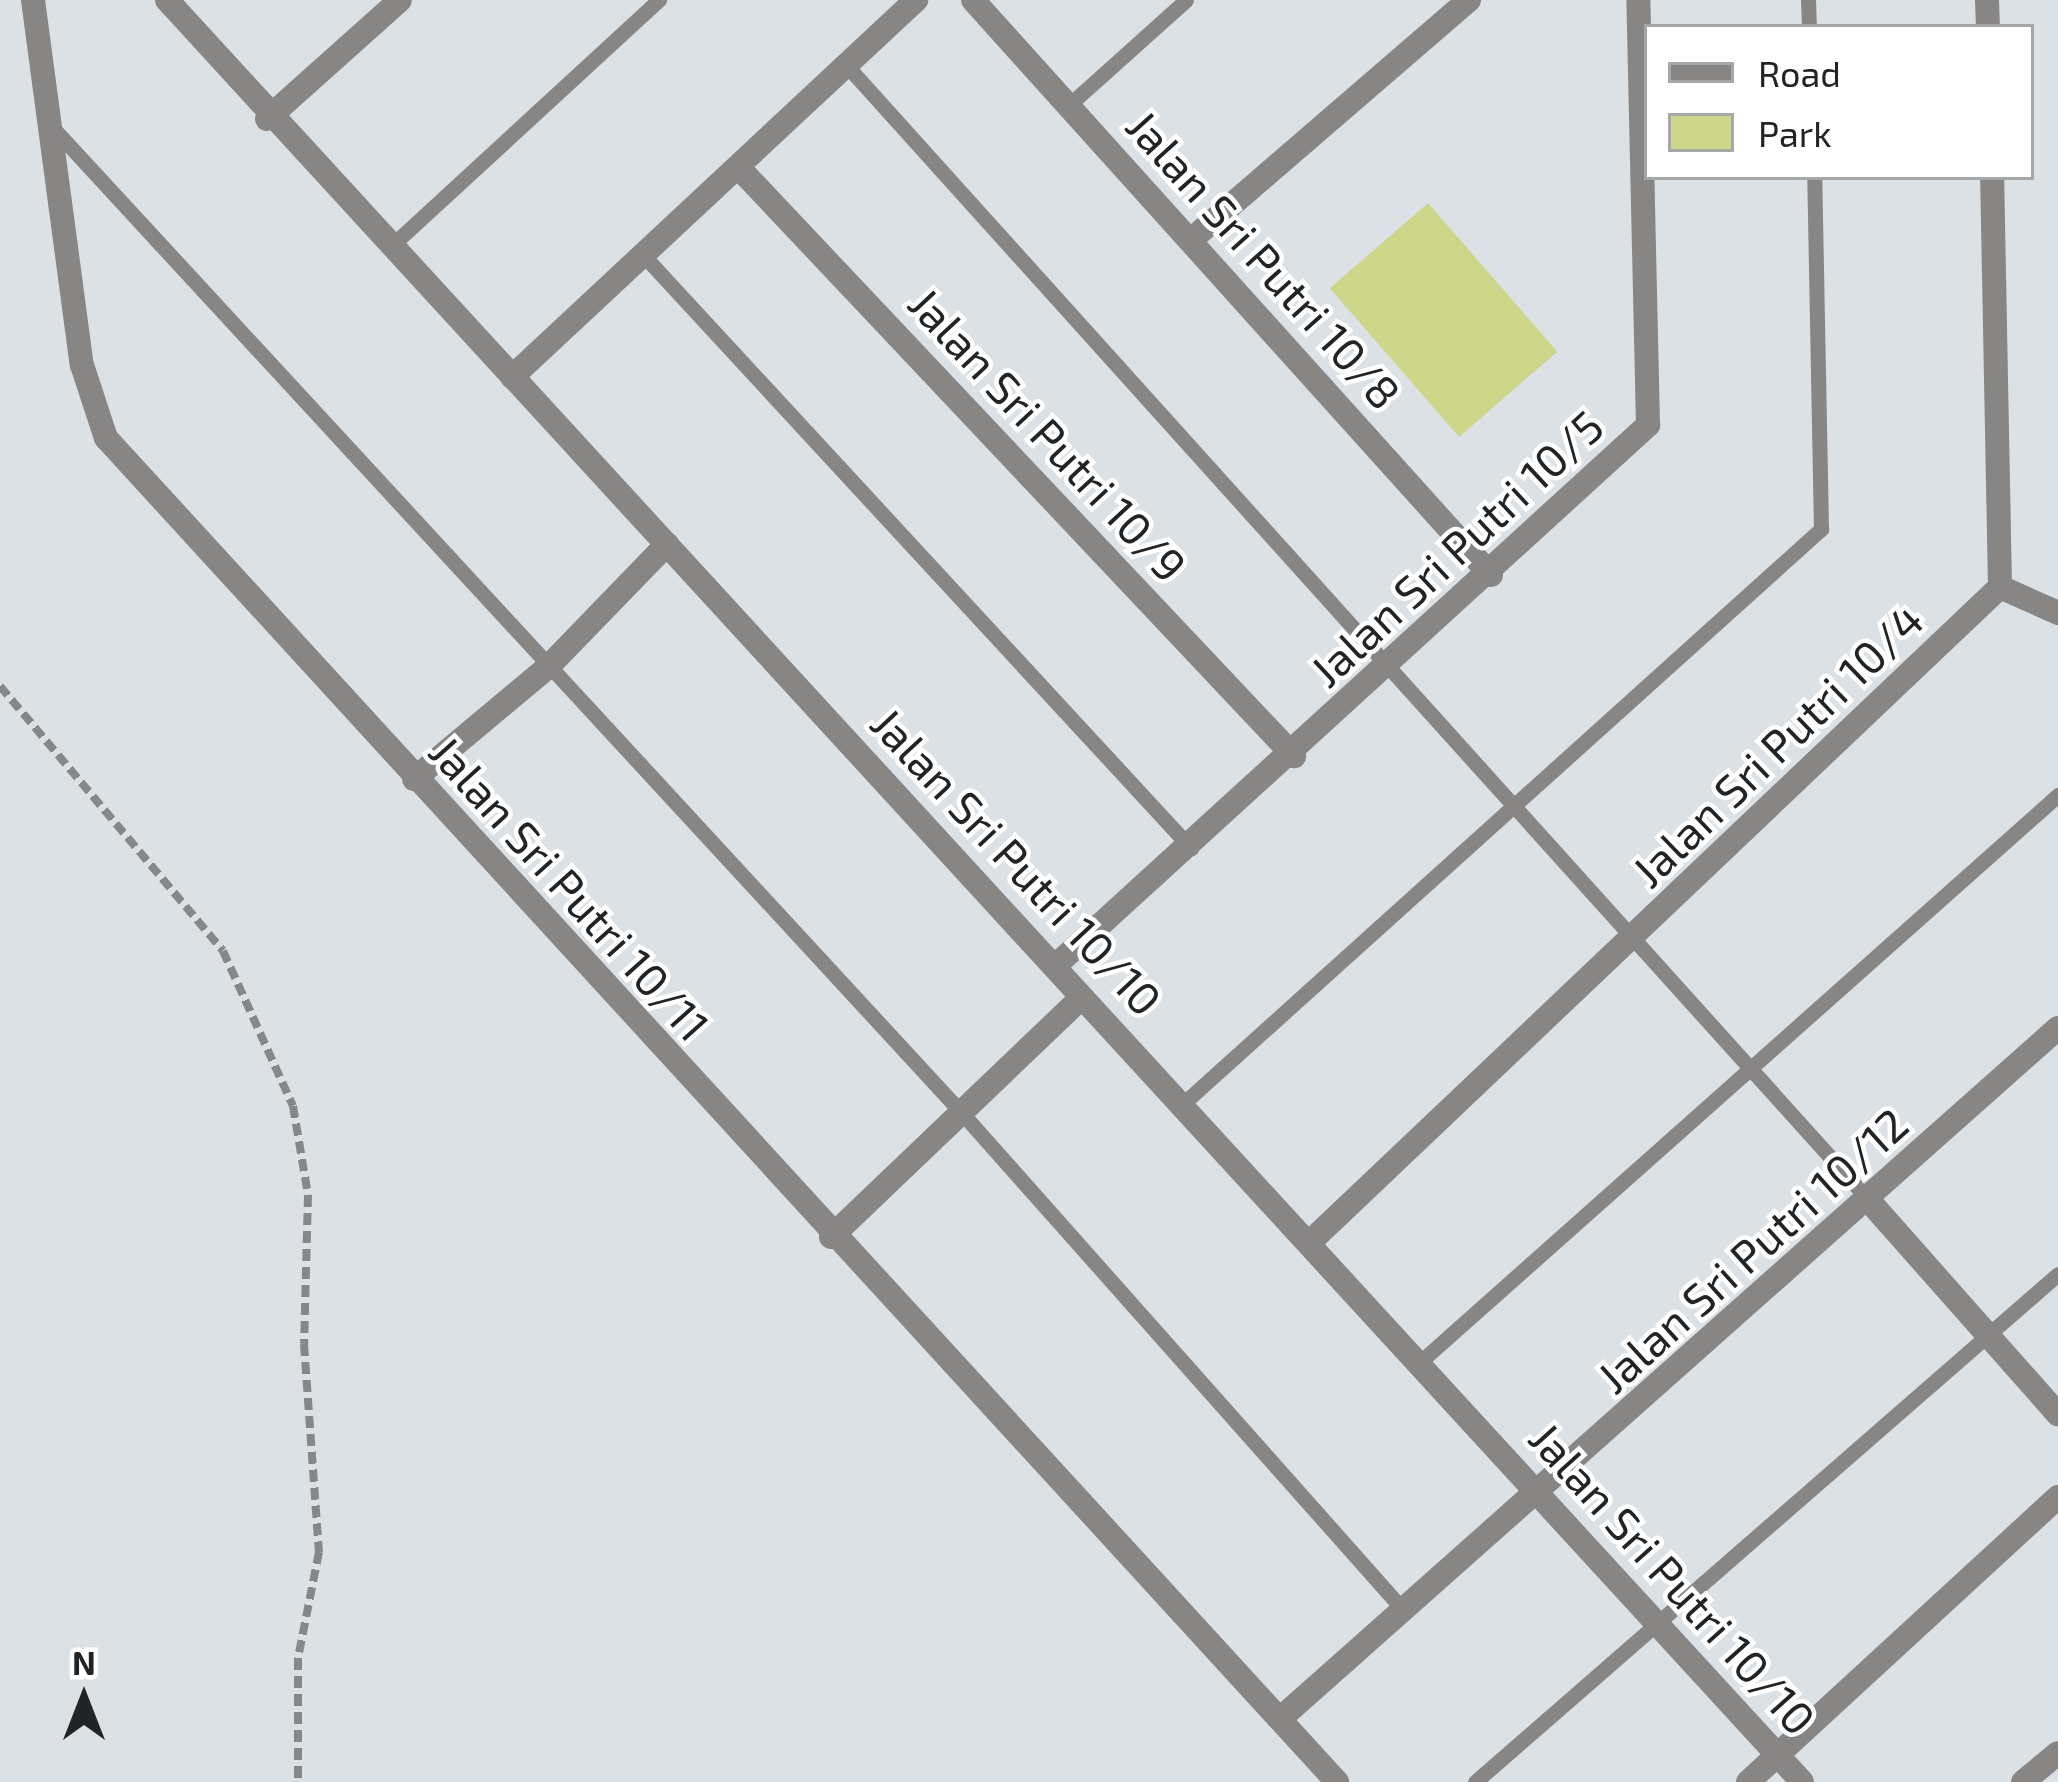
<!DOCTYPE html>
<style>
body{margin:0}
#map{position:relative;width:2058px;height:1782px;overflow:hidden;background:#dbe1e5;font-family:"Exo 2",sans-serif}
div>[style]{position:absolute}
.green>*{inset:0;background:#cdd689;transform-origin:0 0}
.path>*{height:8px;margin-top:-4px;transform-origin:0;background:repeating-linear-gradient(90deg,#84888a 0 12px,transparent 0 18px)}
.lane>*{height:15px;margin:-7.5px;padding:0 7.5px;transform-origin:7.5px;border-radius:7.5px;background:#888585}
.street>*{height:24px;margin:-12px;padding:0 12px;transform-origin:12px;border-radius:12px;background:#888585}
span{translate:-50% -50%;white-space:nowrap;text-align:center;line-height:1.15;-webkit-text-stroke:9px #fff;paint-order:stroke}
.street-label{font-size:45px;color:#212324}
.legend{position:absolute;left:1644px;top:24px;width:390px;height:156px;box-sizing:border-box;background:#fff;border:3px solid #a6a7a7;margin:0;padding:15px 21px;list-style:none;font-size:36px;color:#212324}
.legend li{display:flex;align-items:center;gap:24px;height:60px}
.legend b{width:60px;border:3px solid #a6a7a7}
.north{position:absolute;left:24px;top:1638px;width:120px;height:120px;-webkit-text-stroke:9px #fff;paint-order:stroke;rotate:0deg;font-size:33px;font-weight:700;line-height:48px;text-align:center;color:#212324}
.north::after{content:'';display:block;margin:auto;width:42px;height:54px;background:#212324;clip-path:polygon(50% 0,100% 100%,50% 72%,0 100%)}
</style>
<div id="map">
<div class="green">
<i style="left:1428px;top:203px;width:197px;height:130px;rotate:49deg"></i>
</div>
<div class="path">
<i style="left:0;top:686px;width:346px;rotate:49.9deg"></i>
<i style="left:223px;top:951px;width:170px;rotate:65.7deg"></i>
<i style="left:293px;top:1106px;width:90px;rotate:80.4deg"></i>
<i style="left:308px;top:1195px;width:149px;rotate:91.5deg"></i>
<i style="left:304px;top:1344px;width:209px;rotate:85.9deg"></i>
<i style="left:319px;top:1552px;width:108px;rotate:101.2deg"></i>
<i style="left:298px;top:1658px;width:124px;rotate:90deg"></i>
</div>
<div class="lane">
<i style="left:1808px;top:0;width:27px;rotate:88deg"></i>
<i style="left:848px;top:67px;width:1525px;rotate:47.98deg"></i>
<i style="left:1069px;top:105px;width:157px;rotate:-41.9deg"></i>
<i style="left:53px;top:128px;width:1339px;rotate:47.3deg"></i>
<i style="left:961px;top:1112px;width:669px;rotate:48.39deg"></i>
<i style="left:389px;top:248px;width:367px;rotate:-42.6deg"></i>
<i style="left:645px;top:257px;width:805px;rotate:47.27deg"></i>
<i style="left:1186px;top:1101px;width:855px;rotate:-42.01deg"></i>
<i style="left:1821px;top:529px;width:352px;rotate:-91.1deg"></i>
<i style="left:1420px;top:1362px;width:854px;rotate:-41.63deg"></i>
<i style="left:1475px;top:1782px;width:773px;rotate:-41.07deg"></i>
</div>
<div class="street">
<i style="left:33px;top:0;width:368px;rotate:82.4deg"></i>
<i style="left:82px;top:365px;width:77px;rotate:71.8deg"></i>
<i style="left:106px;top:438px;width:1823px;rotate:47.51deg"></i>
<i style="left:167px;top:0;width:2418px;rotate:47.46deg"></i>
<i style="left:973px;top:0;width:774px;rotate:47.99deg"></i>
<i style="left:1987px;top:0;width:27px;rotate:88deg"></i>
<i style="left:267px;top:119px;width:178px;rotate:-41.8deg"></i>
<i style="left:741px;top:170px;width:806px;rotate:46.66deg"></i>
<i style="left:1192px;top:239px;width:366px;rotate:-40.8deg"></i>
<i style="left:512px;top:377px;width:553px;rotate:-43.02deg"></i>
<i style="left:2000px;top:587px;width:64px;rotate:24.1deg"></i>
<i style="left:414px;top:779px;width:175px;rotate:-39.9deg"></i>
<i style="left:548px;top:667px;width:171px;rotate:-45.9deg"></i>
<i style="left:1055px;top:966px;width:803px;rotate:-42.37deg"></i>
<i style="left:1648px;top:425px;width:425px;rotate:-91.3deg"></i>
<i style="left:1871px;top:1203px;width:282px;rotate:48.5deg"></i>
<i style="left:831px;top:1237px;width:347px;rotate:-43.7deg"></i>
<i style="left:1310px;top:1242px;width:951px;rotate:-43.51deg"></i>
<i style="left:2000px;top:587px;width:410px;rotate:-91.1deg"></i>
<i style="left:1281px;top:1718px;width:1039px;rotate:-41.61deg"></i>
<i style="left:1748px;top:1782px;width:421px;rotate:-42.6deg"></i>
<i style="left:2023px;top:1782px;width:45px;rotate:-39.6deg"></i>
</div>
<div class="street-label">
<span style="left:1264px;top:259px;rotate:48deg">Jalan Sri Putri 10/8</span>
<span style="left:1048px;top:434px;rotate:47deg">Jalan Sri Putri 10/9</span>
<span style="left:1456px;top:548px;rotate:-43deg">Jalan Sri Putri 10/5</span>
<span style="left:1777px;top:745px;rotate:-44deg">Jalan Sri Putri 10/4</span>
<span style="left:1017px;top:861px;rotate:47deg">Jalan Sri Putri 10/10</span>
<span style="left:570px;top:888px;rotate:48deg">Jalan Sri Putri 10/11</span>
<span style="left:1752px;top:1250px;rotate:-42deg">Jalan Sri Putri 10/12</span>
<span style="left:1673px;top:1578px;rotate:48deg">Jalan Sri Putri 10/10</span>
</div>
<ul class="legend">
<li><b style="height:15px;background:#888585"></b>Road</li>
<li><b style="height:33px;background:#cdd689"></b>Park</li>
</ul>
<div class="north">N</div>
</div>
